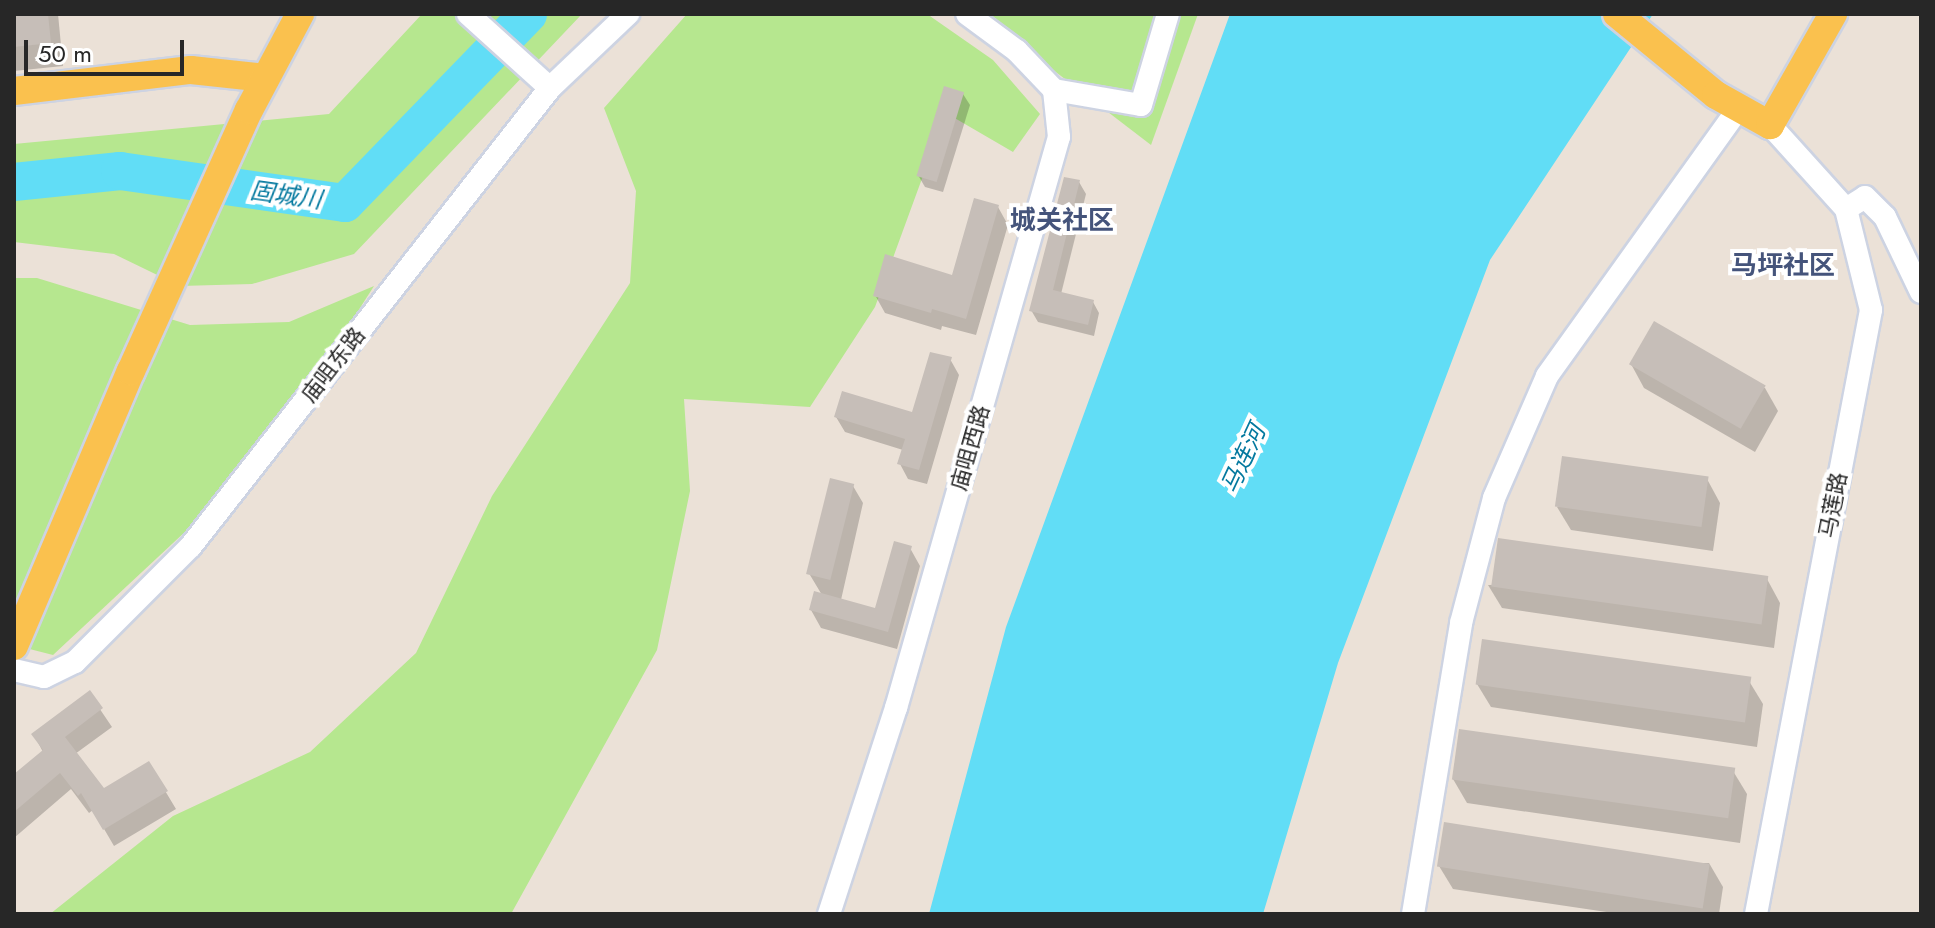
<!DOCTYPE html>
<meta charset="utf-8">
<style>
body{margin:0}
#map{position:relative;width:1935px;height:928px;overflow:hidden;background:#ebe1d7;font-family:Jost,"Noto Sans SC",sans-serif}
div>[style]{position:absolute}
.green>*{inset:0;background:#b6e78f}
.water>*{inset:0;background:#61ddf6}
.shadow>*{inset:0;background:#0003}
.river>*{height:38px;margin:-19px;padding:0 19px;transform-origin:19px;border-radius:19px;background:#61ddf6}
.building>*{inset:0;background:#c6beb8;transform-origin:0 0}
.roads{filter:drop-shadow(2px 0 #cdd3e2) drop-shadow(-2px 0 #cdd3e2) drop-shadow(0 2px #cdd3e2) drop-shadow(0 -2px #cdd3e2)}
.minor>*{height:22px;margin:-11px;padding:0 11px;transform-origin:11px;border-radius:11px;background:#fff}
.major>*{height:28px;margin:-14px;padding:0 14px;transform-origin:14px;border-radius:14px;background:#fac14e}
span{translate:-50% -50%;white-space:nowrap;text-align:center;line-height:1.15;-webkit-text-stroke:8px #fff;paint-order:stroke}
.street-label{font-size:22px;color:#272727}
.water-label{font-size:24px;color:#04799f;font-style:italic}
.quarter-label{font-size:26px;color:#45547b;font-weight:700}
.frame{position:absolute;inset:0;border:16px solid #272727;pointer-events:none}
.scale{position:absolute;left:24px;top:40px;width:160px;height:36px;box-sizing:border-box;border:4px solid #272727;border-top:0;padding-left:10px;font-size:24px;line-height:28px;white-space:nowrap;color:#272727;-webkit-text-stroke:6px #fff;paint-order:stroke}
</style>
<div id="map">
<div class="green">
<i style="clip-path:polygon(422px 14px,582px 14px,354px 254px,252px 284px,180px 286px,114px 254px,14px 242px,14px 144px,329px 114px)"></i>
<i style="clip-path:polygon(687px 14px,927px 14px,993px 60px,1040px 114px,1013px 152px,946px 113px,875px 307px,810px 407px,684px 399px,690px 491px,657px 650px,511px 914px,50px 914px,173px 816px,310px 752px,416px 653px,492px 496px,630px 283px,636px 191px,604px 108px)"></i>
<i style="clip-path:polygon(980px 14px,1198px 14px,1151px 145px)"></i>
<i style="clip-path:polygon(14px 278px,37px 278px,190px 325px,289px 322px,374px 286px,344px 333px,187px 530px,53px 655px,14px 645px)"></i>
</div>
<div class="water">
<i style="clip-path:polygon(1230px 14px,1653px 14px,1490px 260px,1338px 663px,1263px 914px,929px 914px,1006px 627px)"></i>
</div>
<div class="shadow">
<i style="clip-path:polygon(14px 14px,58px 14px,63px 66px,14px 71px)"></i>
<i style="clip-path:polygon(963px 94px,970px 105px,943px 192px,925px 187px,918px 175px)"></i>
<i style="clip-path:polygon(1079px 182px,1086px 194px,1061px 294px,1093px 302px,1099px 313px,1094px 336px,1038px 322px,1031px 310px)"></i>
<i style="clip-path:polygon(998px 207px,1008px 225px,976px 335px,942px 326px,941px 330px,885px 313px,875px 295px,953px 277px)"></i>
<i style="clip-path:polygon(950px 359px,959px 375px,927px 484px,908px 479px,900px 464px,903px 450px,845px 432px,836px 417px,914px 415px)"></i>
<i style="clip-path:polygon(1631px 364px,1765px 388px,1778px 411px,1755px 452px,1644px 388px)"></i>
<i style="clip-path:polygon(1707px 479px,1720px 503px,1713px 551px,1571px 530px,1557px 507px)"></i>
<i style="clip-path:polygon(853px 486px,863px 503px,841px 600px,876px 610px,910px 548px,920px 566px,897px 649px,821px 628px,811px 610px,822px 595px,810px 575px)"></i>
<i style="clip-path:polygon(1767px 579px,1780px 603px,1774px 648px,1502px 608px,1488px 585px)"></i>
<i style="clip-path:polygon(1749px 681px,1763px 704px,1757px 747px,1491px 707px,1477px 684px)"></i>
<i style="clip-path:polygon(89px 693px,112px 727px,75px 754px,103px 791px,149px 764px,176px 809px,114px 846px,93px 810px,89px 813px,71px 789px,14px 838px,14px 777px,43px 752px,34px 735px)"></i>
<i style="clip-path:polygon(1733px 771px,1747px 794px,1740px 843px,1467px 803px,1453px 779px)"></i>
<i style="clip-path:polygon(1709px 863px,1723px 887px,1719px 914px,1620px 914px,1453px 889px,1439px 866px)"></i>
</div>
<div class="river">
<i style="left:14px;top:182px;width:107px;rotate:-5.9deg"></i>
<i style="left:120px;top:171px;width:227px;rotate:8.1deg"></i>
<i style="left:345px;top:203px;width:263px;rotate:-45.9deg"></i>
</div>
<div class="building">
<i style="clip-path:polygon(14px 14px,48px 14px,51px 43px,14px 47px)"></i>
<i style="left:944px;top:86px;width:21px;height:94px;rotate:17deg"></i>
<i style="clip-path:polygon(1064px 177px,1080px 180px,1053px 290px,1094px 300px,1088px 325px,1029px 311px)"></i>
<i style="clip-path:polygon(974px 198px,999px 205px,966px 319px,932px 309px,931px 313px,873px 296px,885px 254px,952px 275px)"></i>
<i style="left:1654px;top:321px;width:129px;height:50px;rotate:30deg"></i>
<i style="clip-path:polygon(930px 352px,952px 357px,919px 470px,897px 464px,905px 439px,834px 417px,842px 391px,912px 412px)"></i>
<i style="left:1562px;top:456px;width:148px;height:51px;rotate:8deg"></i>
<i style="left:830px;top:478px;width:25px;height:99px;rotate:14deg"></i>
<i style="left:1498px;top:538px;width:273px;height:49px;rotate:8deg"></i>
<i style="clip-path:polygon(894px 541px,912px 546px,888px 632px,809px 610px,814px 591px,875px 608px)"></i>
<i style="left:1482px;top:639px;width:272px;height:46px;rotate:8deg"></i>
<i style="clip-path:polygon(90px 690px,103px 708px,65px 737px,104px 788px,149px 761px,168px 791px,103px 830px,81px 793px,78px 796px,60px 773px,14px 812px,14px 774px,43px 750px,31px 734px)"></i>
<i style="left:1459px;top:729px;width:279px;height:51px;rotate:8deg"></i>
<i style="left:1444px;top:822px;width:269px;height:45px;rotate:9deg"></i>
</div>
<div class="roads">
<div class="minor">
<i style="left:468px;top:14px;width:110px;rotate:42.1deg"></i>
<i style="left:1054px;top:90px;width:88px;rotate:9.8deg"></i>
<i style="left:1141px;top:105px;width:95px;rotate:-73.5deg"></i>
<i style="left:1846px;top:209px;width:22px;rotate:-32deg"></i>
<i style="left:1865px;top:197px;width:28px;rotate:45deg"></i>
<i style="left:1885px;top:217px;width:83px;rotate:64.4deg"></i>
<i style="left:14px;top:670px;width:31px;rotate:13deg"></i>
<i style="left:44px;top:677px;width:34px;rotate:-26deg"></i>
<i style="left:75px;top:662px;width:164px;rotate:-45deg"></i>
<i style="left:191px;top:546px;width:582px;rotate:-51.91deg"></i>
<i style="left:550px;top:88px;width:108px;rotate:-43.5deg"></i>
<i style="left:829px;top:914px;width:217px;rotate:-72deg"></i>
<i style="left:896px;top:708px;width:594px;rotate:-74.07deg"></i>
<i style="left:1059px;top:137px;width:47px;rotate:-96.1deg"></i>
<i style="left:1054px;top:90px;width:54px;rotate:-133.5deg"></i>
<i style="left:1017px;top:51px;width:62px;rotate:-143.5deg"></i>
<i style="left:1413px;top:914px;width:295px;rotate:-80.6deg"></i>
<i style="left:1461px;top:623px;width:129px;rotate:-75.2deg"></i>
<i style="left:1494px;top:498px;width:133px;rotate:-66.5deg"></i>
<i style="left:1547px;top:376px;width:330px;rotate:-54.4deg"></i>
<i style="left:1756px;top:914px;width:615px;rotate:-79.22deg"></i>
<i style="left:1871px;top:310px;width:104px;rotate:-103.9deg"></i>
<i style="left:1846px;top:209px;width:113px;rotate:-132.1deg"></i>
</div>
<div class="major">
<i style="left:1617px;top:14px;width:128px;rotate:39.3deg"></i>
<i style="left:1716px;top:95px;width:62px;rotate:29.1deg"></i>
<i style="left:1770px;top:125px;width:128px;rotate:-60.4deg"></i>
<i style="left:14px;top:91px;width:178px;rotate:-6.8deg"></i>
<i style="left:191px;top:70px;width:75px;rotate:6.1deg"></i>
<i style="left:14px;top:646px;width:299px;rotate:-67deg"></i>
<i style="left:131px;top:371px;width:286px;rotate:-65.7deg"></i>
<i style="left:249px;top:110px;width:109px;rotate:-62deg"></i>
</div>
</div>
<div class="street-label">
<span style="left:333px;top:365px;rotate:-52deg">庙咀东路</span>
<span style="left:970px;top:448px;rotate:-74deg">庙咀西路</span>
<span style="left:1833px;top:505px;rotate:-79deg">马莲路</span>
</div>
<div class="water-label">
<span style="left:286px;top:195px;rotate:8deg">固城川</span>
<span style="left:1243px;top:459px;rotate:-65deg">马连河</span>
</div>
<div class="quarter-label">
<span style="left:1062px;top:221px">城关社区</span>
<span style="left:1783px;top:266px">马坪社区</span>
</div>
<div class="frame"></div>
<div class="scale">50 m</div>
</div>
